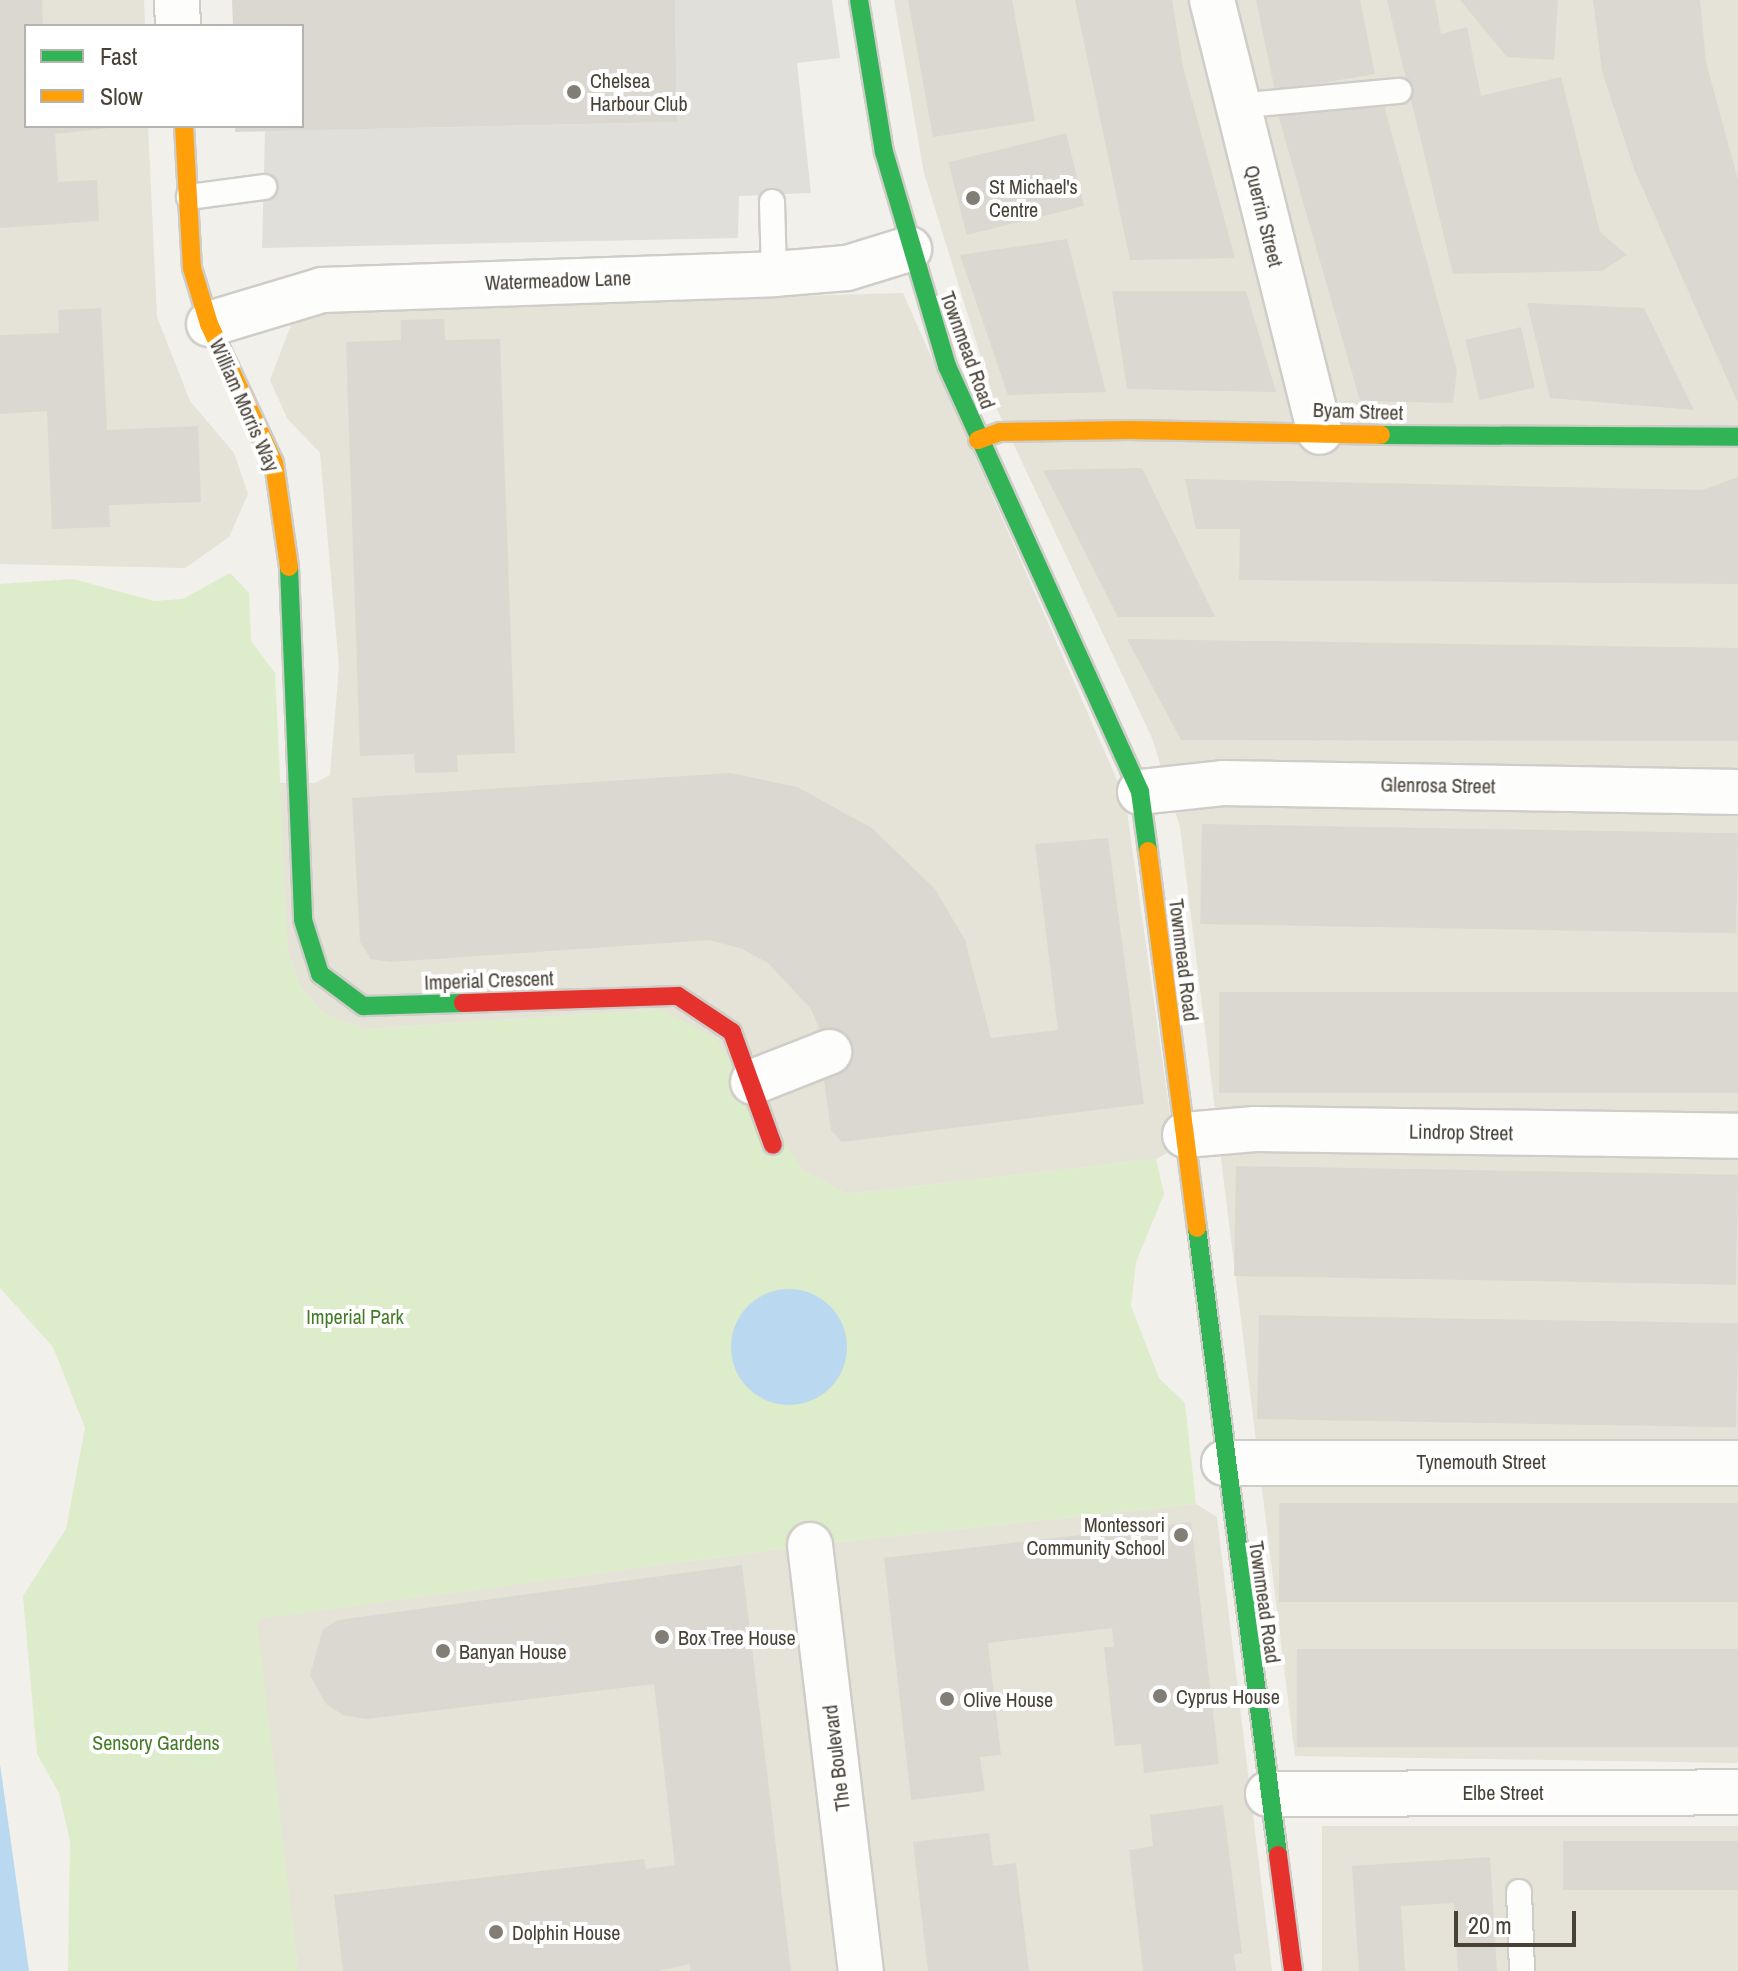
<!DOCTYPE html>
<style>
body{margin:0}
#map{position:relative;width:1738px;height:1971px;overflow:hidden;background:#f1f0ea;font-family:"Archivo Narrow",sans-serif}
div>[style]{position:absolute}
.residential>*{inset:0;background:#e5e2d7;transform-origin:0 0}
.green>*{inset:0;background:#ddecca}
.parking>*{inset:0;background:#e0dfda}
.water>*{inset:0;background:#bad9f0}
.round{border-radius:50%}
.building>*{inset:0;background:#dbd8d2;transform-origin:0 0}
.roads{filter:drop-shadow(2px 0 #cfcdc8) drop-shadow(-2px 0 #cfcdc8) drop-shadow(0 2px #cfcdc8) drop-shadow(0 -2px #cfcdc8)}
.lane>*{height:24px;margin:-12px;padding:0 12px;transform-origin:12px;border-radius:12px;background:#fdfdfc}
.street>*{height:44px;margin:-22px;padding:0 22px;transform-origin:22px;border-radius:22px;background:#fdfdfc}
.fast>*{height:18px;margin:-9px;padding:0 9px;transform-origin:9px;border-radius:9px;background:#30b455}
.slow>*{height:18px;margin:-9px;padding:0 9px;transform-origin:9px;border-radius:9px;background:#ff9f0a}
.jam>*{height:18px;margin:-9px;padding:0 9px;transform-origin:9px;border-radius:9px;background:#e5322d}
.dots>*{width:22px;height:22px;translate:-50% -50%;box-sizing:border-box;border:4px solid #fff;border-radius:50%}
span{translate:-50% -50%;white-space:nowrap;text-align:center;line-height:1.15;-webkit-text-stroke:8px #fff;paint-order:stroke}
.poi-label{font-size:20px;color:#484136}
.left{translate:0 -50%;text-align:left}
.right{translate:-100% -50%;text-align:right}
.street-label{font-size:20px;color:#484136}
.park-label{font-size:20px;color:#447b27}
.legend{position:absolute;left:24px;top:24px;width:280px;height:104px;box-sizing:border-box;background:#fff;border:2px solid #b6b3af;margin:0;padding:10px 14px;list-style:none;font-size:24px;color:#484136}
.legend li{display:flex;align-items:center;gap:16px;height:40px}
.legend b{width:40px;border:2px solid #b6b3af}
.scale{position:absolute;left:1454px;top:1911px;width:122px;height:36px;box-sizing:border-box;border:4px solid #484136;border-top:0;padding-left:10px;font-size:24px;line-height:28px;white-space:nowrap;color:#484136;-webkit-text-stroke:6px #fff;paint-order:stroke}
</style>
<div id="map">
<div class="residential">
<i style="clip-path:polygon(0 0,144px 0,145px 26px,26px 26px,26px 126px,148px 126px,157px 317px,190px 401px,234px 453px,248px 494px,229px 537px,185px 568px,0 564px)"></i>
<i style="clip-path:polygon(894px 0,1738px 0,1738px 1763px,1295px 1756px,1180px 827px,1152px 738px,997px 409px,924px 173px)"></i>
<i style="clip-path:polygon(903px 293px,1125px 798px,1175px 1149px,1156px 1159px,847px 1194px,804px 1171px,660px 1009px,367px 1029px,326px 1015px,301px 988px,288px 953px,278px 783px,315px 783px,330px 775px,339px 666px,320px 453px,287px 418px,270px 380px,291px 325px,321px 310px)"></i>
<i style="clip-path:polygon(1196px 1504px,1217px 1517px,1272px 1971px,298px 1971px,256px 1619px,810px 1545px)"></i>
<i style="left:1322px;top:1826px;width:416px;height:146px"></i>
</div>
<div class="green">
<i style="clip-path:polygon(230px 573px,249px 593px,251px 641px,275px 673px,288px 953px,301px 988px,326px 1015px,367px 1029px,660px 1009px,715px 1038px,804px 1171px,847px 1194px,1156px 1159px,1164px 1194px,1136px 1262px,1131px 1306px,1159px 1378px,1185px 1403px,1196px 1504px,810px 1545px,257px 1619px,298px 1971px,68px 1971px,70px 1841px,59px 1793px,37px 1754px,23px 1596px,66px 1529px,85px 1428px,53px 1347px,0 1288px,0 584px,73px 579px,154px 601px,183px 599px)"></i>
</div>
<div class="parking">
<i style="clip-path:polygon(675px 0,832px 0,840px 58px,797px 63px,811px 193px,739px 196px,738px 238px,262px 248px,265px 131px,677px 122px)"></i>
</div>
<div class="water">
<i class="round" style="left:731px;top:1289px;width:116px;height:116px"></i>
<i style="clip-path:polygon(0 1764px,29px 1971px,0 1971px)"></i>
</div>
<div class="building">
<i style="clip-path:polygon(0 0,42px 0,43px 26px,26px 26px,26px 126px,127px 126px,55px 134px,58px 182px,97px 180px,99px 221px,0 228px)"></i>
<i style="clip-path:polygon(232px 0,675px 0,677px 122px,235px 132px,235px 126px,302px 126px,302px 26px,233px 26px)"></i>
<i style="clip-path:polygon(908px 0,1012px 0,1035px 121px,933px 137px)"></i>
<i style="clip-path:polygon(1075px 0,1172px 0,1183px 67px,1235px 258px,1130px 260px)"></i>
<i style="clip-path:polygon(1256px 0,1360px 0,1375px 74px,1275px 91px)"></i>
<i style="clip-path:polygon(1387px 0,1435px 0,1441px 34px,1467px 27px,1481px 96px,1561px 77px,1600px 232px,1627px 255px,1602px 271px,1453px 274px)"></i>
<i style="clip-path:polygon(1460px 0,1558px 0,1554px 60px,1507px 57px)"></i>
<i style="clip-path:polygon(1593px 0,1700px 0,1706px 62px,1738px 180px,1738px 403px,1634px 169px,1602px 71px)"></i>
<i style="clip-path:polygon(1383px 102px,1457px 371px,1453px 403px,1360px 401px,1277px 111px)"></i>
<i style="left:1066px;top:133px;width:75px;height:121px;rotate:76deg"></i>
<i style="clip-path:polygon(1067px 239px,1106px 392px,1008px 395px,960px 255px)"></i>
<i style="clip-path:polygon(1112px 291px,1246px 291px,1276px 392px,1127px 389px)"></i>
<i style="clip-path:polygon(1527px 303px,1644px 308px,1694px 410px,1550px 398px)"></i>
<i style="clip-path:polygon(101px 308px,107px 430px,198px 426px,201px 502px,109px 505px,110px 527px,52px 529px,47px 411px,0 414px,0 335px,59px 333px,58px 310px)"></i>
<i style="clip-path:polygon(444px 319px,445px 340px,500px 339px,515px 753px,457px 755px,458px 772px,415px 773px,414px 754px,360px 756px,346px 342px,401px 340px,401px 320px)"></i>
<i style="left:1521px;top:327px;width:62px;height:57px;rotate:77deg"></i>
<i style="clip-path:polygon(1142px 468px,1215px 617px,1118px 617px,1043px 470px)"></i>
<i style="clip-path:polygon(1738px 477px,1738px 584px,1239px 580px,1240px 529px,1196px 529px,1185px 479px,1702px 490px)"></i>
<i style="clip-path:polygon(1127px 639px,1738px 648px,1738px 741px,1181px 740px)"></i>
<i style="clip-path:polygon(730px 773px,797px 787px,872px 828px,935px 889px,965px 940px,991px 1038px,1058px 1030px,1035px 844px,1108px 838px,1144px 1104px,842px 1142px,831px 1130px,822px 1066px,829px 1052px,811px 1009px,768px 963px,740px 948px,708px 940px,391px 962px,371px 959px,360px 942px,352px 798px)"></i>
<i style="left:1202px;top:824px;width:536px;height:100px;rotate:1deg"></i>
<i style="left:1219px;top:992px;width:519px;height:101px"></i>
<i style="left:1236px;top:1166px;width:502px;height:110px;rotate:1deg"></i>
<i style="left:1259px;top:1315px;width:479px;height:104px;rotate:1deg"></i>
<i style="left:1279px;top:1503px;width:459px;height:99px"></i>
<i style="clip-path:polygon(1191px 1522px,1219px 1764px,1144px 1773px,1141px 1744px,1115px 1746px,1104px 1647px,1114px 1647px,1112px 1628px,988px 1643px,1001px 1755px,980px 1757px,985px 1791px,911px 1800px,884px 1558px)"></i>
<i style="clip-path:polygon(742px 1565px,791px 1971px,690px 1971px,690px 1964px,658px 1971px,343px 1971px,334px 1895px,644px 1859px,646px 1869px,675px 1865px,654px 1684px,366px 1719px,343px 1715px,326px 1704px,310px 1675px,323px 1629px,338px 1620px)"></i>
<i style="left:1297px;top:1649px;width:441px;height:98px"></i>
<i style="clip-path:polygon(1223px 1805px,1242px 1953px,1234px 1954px,1236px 1971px,1143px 1971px,1129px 1850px,1153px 1846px,1150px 1815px)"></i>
<i style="clip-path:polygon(989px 1833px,993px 1866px,1016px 1863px,1029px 1971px,928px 1971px,913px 1842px)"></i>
<i style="left:1738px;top:1841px;width:49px;height:175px;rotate:90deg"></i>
<i style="clip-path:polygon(1490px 1857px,1497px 1971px,1458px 1971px,1454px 1903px,1401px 1906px,1405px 1971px,1359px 1971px,1352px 1866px)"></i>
</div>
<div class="roads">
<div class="lane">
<i style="left:1236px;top:106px;width:164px;rotate:-5.3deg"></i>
<i style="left:189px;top:197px;width:76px;rotate:-7.6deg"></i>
<i style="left:772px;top:202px;width:72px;rotate:88.4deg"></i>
<i style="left:1519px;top:1892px;width:79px;rotate:87.8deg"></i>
</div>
<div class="street">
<i style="left:177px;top:0;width:26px;rotate:88deg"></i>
<i style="left:1212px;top:0;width:445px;rotate:76deg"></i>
<i style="left:209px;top:324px;width:118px;rotate:-16.7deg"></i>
<i style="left:322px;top:290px;width:452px;rotate:-2deg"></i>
<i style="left:774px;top:274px;width:73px;rotate:-4.7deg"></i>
<i style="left:847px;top:268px;width:65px;rotate:-17deg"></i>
<i style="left:1140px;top:792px;width:83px;rotate:-6.2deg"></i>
<i style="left:1223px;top:783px;width:515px;rotate:1deg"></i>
<i style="left:753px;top:1082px;width:82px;rotate:-21.5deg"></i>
<i style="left:1185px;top:1135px;width:70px;rotate:-4.9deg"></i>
<i style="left:1255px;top:1129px;width:483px;rotate:0.8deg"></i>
<i style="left:1224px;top:1463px;width:514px"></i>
<i style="left:810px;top:1545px;width:429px;rotate:83.2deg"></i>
<i style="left:1268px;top:1794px;width:470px;rotate:-0.2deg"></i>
</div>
<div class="fast">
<i style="left:859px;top:0;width:154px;rotate:80.7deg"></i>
<i style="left:884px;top:152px;width:223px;rotate:73.6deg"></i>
<i style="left:947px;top:366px;width:468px;rotate:65.6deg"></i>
<i style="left:1140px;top:792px;width:60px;rotate:82.3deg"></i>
<i style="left:1381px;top:435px;width:357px;rotate:0.3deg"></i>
<i style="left:289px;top:567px;width:353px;rotate:87.7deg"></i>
<i style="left:303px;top:920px;width:57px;rotate:72.5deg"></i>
<i style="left:320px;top:974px;width:54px;rotate:36.7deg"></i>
<i style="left:363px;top:1006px;width:100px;rotate:-1.7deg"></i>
<i style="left:1197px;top:1228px;width:632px;rotate:82.64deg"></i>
</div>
<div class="slow">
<i style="left:184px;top:126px;width:142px;rotate:86.8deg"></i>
<i style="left:192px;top:268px;width:59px;rotate:73.1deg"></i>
<i style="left:209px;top:324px;width:153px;rotate:64.9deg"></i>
<i style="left:274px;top:463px;width:105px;rotate:81.8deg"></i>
<i style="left:978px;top:440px;width:23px;rotate:-20deg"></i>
<i style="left:1000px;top:432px;width:129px;rotate:-0.9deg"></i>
<i style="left:1129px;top:430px;width:252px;rotate:1.1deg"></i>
<i style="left:1148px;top:851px;width:380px;rotate:82.6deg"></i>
</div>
<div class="jam">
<i style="left:463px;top:1003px;width:215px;rotate:-1.9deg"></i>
<i style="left:678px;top:996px;width:65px;rotate:33.7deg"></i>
<i style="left:732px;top:1032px;width:120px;rotate:70.1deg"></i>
<i style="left:1278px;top:1855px;width:117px;rotate:82.6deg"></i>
</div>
</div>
<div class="dots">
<i style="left:574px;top:92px;background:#837e75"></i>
<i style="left:973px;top:198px;background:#837e75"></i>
<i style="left:1181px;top:1535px;background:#837e75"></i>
<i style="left:662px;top:1637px;background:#837e75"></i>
<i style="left:443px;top:1651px;background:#837e75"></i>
<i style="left:1160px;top:1696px;background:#837e75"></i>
<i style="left:947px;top:1699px;background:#837e75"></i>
<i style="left:496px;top:1932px;background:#837e75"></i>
</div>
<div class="poi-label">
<span class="left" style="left:590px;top:92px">Chelsea<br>Harbour Club</span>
<span class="left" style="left:989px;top:198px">St Michael's<br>Centre</span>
<span class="right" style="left:1165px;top:1536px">Montessori<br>Community School</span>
<span class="left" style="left:678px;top:1637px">Box Tree House</span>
<span class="left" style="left:459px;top:1651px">Banyan House</span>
<span class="left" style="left:1176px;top:1696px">Cyprus House</span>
<span class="left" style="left:963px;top:1699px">Olive House</span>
<span class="left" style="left:512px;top:1932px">Dolphin House</span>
</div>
<div class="street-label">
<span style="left:1264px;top:216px;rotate:76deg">Querrin Street</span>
<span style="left:558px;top:280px;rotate:-2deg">Watermeadow Lane</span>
<span style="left:968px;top:350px;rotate:70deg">Townmead Road</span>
<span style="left:245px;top:405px;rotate:66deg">William Morris Way</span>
<span style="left:1358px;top:411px;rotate:2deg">Byam Street</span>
<span style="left:1438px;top:785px;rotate:1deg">Glenrosa Street</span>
<span style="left:1184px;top:960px;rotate:83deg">Townmead Road</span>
<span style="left:489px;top:980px;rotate:-2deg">Imperial Crescent</span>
<span style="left:1461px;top:1132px;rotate:1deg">Lindrop Street</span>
<span style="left:1481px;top:1461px">Tynemouth Street</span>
<span style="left:1265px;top:1602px;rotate:82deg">Townmead Road</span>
<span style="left:836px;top:1758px;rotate:-97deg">The Boulevard</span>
<span style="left:1503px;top:1792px">Elbe Street</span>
</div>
<div class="park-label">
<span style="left:355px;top:1316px">Imperial Park</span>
<span style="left:156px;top:1742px">Sensory Gardens</span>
</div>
<ul class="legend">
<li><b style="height:10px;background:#30b455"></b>Fast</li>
<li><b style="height:10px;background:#ff9f0a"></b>Slow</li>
</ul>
<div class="scale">20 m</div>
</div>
